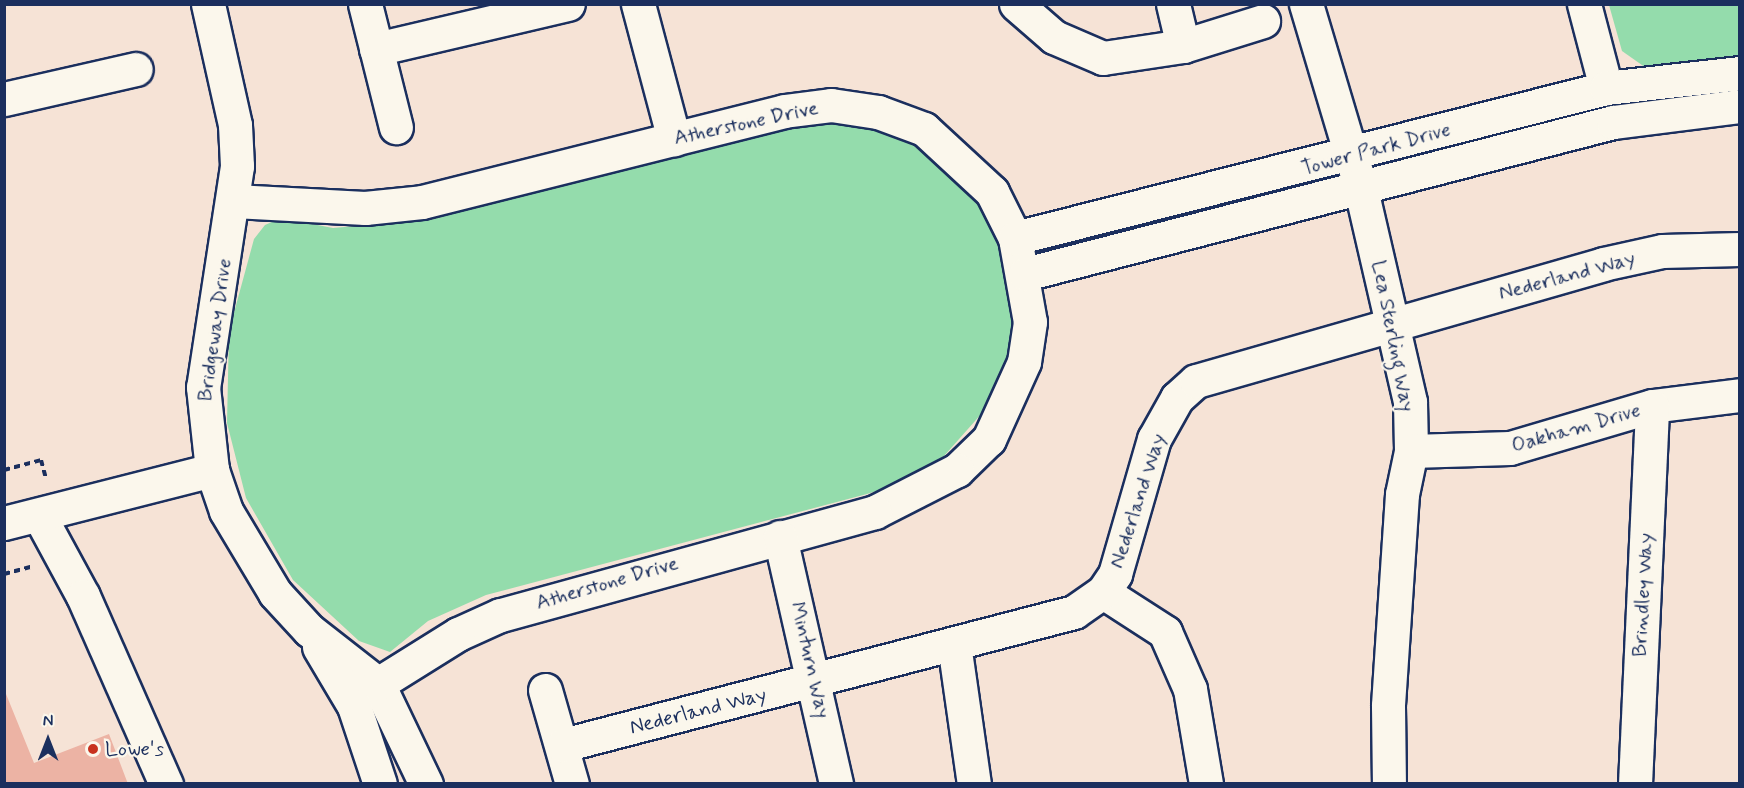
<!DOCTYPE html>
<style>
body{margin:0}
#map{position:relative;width:1744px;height:788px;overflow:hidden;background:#f6e3d6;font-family:Mynerve,sans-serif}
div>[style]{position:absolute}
.green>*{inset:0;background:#94dcac}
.building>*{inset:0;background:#ecb3a4}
.path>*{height:4px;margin-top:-2px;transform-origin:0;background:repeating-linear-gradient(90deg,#1b2f5e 0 6px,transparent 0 10.5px)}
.roads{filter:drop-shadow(2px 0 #1b2f5e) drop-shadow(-2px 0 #1b2f5e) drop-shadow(0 2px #1b2f5e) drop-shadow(0 -2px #1b2f5e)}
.minor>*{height:33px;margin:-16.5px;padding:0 16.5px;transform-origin:16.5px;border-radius:16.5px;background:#fbf7ec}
.dots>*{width:16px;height:16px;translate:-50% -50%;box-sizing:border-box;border:3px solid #fbf7ec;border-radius:50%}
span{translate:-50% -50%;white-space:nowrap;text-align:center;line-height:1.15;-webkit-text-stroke:4.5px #fbf7ec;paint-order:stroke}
.street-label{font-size:21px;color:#1b2f5e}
.poi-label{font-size:21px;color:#1b2f5e}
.left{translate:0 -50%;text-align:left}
.frame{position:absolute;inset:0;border:6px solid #1b2f5e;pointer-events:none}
.north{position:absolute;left:18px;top:710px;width:60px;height:60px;-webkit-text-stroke:4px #fbf7ec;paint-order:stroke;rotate:0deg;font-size:16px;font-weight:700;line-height:24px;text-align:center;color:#1b2f5e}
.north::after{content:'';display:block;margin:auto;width:21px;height:27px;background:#1b2f5e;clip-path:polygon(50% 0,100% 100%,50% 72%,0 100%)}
</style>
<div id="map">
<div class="green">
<i style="clip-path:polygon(1609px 5px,1739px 5px,1739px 60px,1649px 70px,1622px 51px)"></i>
<i style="clip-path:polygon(848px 120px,899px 135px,926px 149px,981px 202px,1001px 238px,1014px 313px,1005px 368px,983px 412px,944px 456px,902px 483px,867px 494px,486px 595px,428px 621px,390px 652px,359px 641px,293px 580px,246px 498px,227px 423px,229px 331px,254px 239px,265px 225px,281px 218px,333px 228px,400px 222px,792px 121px)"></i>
</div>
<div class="building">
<i style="clip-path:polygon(4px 689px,34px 763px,109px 734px,128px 784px,4px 784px)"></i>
</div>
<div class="path">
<i style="left:4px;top:470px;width:38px;rotate:-15deg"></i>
<i style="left:41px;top:460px;width:20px;rotate:75deg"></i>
<i style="left:4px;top:574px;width:30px;rotate:-15deg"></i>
</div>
<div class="roads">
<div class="minor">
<i style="left:208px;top:4px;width:124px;rotate:77.4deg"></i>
<i style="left:235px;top:125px;width:41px;rotate:87.2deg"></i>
<i style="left:237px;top:166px;width:224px;rotate:98.7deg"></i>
<i style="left:203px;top:387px;width:83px;rotate:83.8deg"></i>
<i style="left:212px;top:470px;width:43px;rotate:71.1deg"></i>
<i style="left:226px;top:511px;width:96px;rotate:59.1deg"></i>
<i style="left:275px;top:593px;width:50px;rotate:47.4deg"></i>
<i style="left:309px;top:630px;width:88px;rotate:38deg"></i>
<i style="left:378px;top:684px;width:111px;rotate:64.4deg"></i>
<i style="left:365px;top:4px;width:127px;rotate:75.9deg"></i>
<i style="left:638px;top:4px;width:140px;rotate:75.1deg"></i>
<i style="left:1016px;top:4px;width:50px;rotate:41deg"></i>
<i style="left:1054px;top:37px;width:53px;rotate:23.2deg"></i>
<i style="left:1103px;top:58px;width:81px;rotate:-8.5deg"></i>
<i style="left:1183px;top:46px;width:84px;rotate:-17.4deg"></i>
<i style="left:1173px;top:4px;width:43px;rotate:76.6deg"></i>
<i style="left:1306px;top:4px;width:189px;rotate:73.4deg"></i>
<i style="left:1360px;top:185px;width:223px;rotate:77deg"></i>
<i style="left:1410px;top:402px;width:49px;rotate:88.8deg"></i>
<i style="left:1411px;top:451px;width:44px;rotate:101.8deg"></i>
<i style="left:1402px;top:494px;width:212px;rotate:93.8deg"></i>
<i style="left:1388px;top:706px;width:78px;rotate:89.3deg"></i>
<i style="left:1584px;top:4px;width:87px;rotate:75.3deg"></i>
<i style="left:376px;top:49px;width:197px;rotate:-13.2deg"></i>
<i style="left:4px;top:99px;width:135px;rotate:-12.8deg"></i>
<i style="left:234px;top:201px;width:131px;rotate:3.1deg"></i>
<i style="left:365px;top:208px;width:57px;rotate:-6deg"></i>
<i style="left:422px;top:202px;width:373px;rotate:-14.1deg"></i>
<i style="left:784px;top:111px;width:47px;rotate:-7.3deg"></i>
<i style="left:831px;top:105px;width:48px;rotate:8.5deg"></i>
<i style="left:878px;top:112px;width:49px;rotate:20.3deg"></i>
<i style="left:924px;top:129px;width:93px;rotate:42.8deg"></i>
<i style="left:992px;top:192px;width:51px;rotate:63.4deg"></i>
<i style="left:1015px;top:238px;width:85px;rotate:79.9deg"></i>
<i style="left:1030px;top:322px;width:40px;rotate:98.5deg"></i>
<i style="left:1024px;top:362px;width:85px;rotate:114.4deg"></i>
<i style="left:989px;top:439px;width:45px;rotate:135.9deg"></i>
<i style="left:957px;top:470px;width:92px;rotate:152.9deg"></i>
<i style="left:875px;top:512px;width:389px;rotate:164.6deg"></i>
<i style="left:500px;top:615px;width:46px;rotate:155.7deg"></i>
<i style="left:458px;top:634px;width:94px;rotate:148deg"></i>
<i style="left:1015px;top:238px;width:610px;rotate:-14.24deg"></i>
<i style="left:1606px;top:88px;width:135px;rotate:-6.4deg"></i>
<i style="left:1025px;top:274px;width:607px;rotate:-14.49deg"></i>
<i style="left:1613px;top:122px;width:128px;rotate:-7.2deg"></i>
<i style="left:1411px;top:451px;width:99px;rotate:-1.7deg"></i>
<i style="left:1510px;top:448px;width:148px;rotate:-16.5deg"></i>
<i style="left:1652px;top:406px;width:89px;rotate:-7.1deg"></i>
<i style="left:39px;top:515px;width:92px;rotate:61.5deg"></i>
<i style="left:83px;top:596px;width:206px;rotate:66.2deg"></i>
<i style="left:4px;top:523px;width:215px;rotate:-14.3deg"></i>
<i style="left:780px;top:537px;width:253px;rotate:77.2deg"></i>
<i style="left:1103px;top:592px;width:74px;rotate:32.8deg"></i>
<i style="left:1165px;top:632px;width:62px;rotate:66.3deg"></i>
<i style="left:1190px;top:689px;width:96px;rotate:80.4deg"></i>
<i style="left:954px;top:644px;width:141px;rotate:81.9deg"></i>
<i style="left:319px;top:647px;width:69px;rotate:59.3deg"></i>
<i style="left:354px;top:706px;width:82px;rotate:71.6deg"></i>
<i style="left:545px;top:690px;width:98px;rotate:74deg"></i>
<i style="left:563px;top:745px;width:528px;rotate:-14.59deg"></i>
<i style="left:1074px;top:612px;width:35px;rotate:-35deg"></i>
<i style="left:1103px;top:592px;width:22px;rotate:-56deg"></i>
<i style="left:1115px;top:574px;width:141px;rotate:-73.9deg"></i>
<i style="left:1154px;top:439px;width:47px;rotate:-60.7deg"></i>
<i style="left:1177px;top:398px;width:25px;rotate:-42deg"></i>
<i style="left:1196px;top:381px;width:423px;rotate:-16deg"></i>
<i style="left:1603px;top:264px;width:60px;rotate:-12.4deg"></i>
<i style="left:1662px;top:251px;width:78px;rotate:-1.5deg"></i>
<i style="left:1635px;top:784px;width:378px;rotate:-87.4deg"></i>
</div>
</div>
<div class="dots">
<i style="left:93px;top:749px;background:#c8321e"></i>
</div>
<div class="street-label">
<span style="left:746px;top:123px;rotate:-12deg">Atherstone Drive</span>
<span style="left:1376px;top:149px;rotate:-15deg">Tower Park Drive</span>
<span style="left:1567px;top:276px;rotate:-15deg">Nederland Way</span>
<span style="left:215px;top:330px;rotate:-82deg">Bridgeway Drive</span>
<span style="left:1393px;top:336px;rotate:79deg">Lea Sterling Way</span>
<span style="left:1576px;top:428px;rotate:-16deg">Oakham Drive</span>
<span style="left:1138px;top:501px;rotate:-72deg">Nederland Way</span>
<span style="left:607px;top:583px;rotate:-16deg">Atherstone Drive</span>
<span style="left:1643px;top:595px;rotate:-87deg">Brindley Way</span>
<span style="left:810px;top:660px;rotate:77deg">Minturn Way</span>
<span style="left:698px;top:711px;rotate:-14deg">Nederland Way</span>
</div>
<div class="poi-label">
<span class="left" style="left:105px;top:749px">Lowe's</span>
</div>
<div class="frame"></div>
<div class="north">N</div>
</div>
